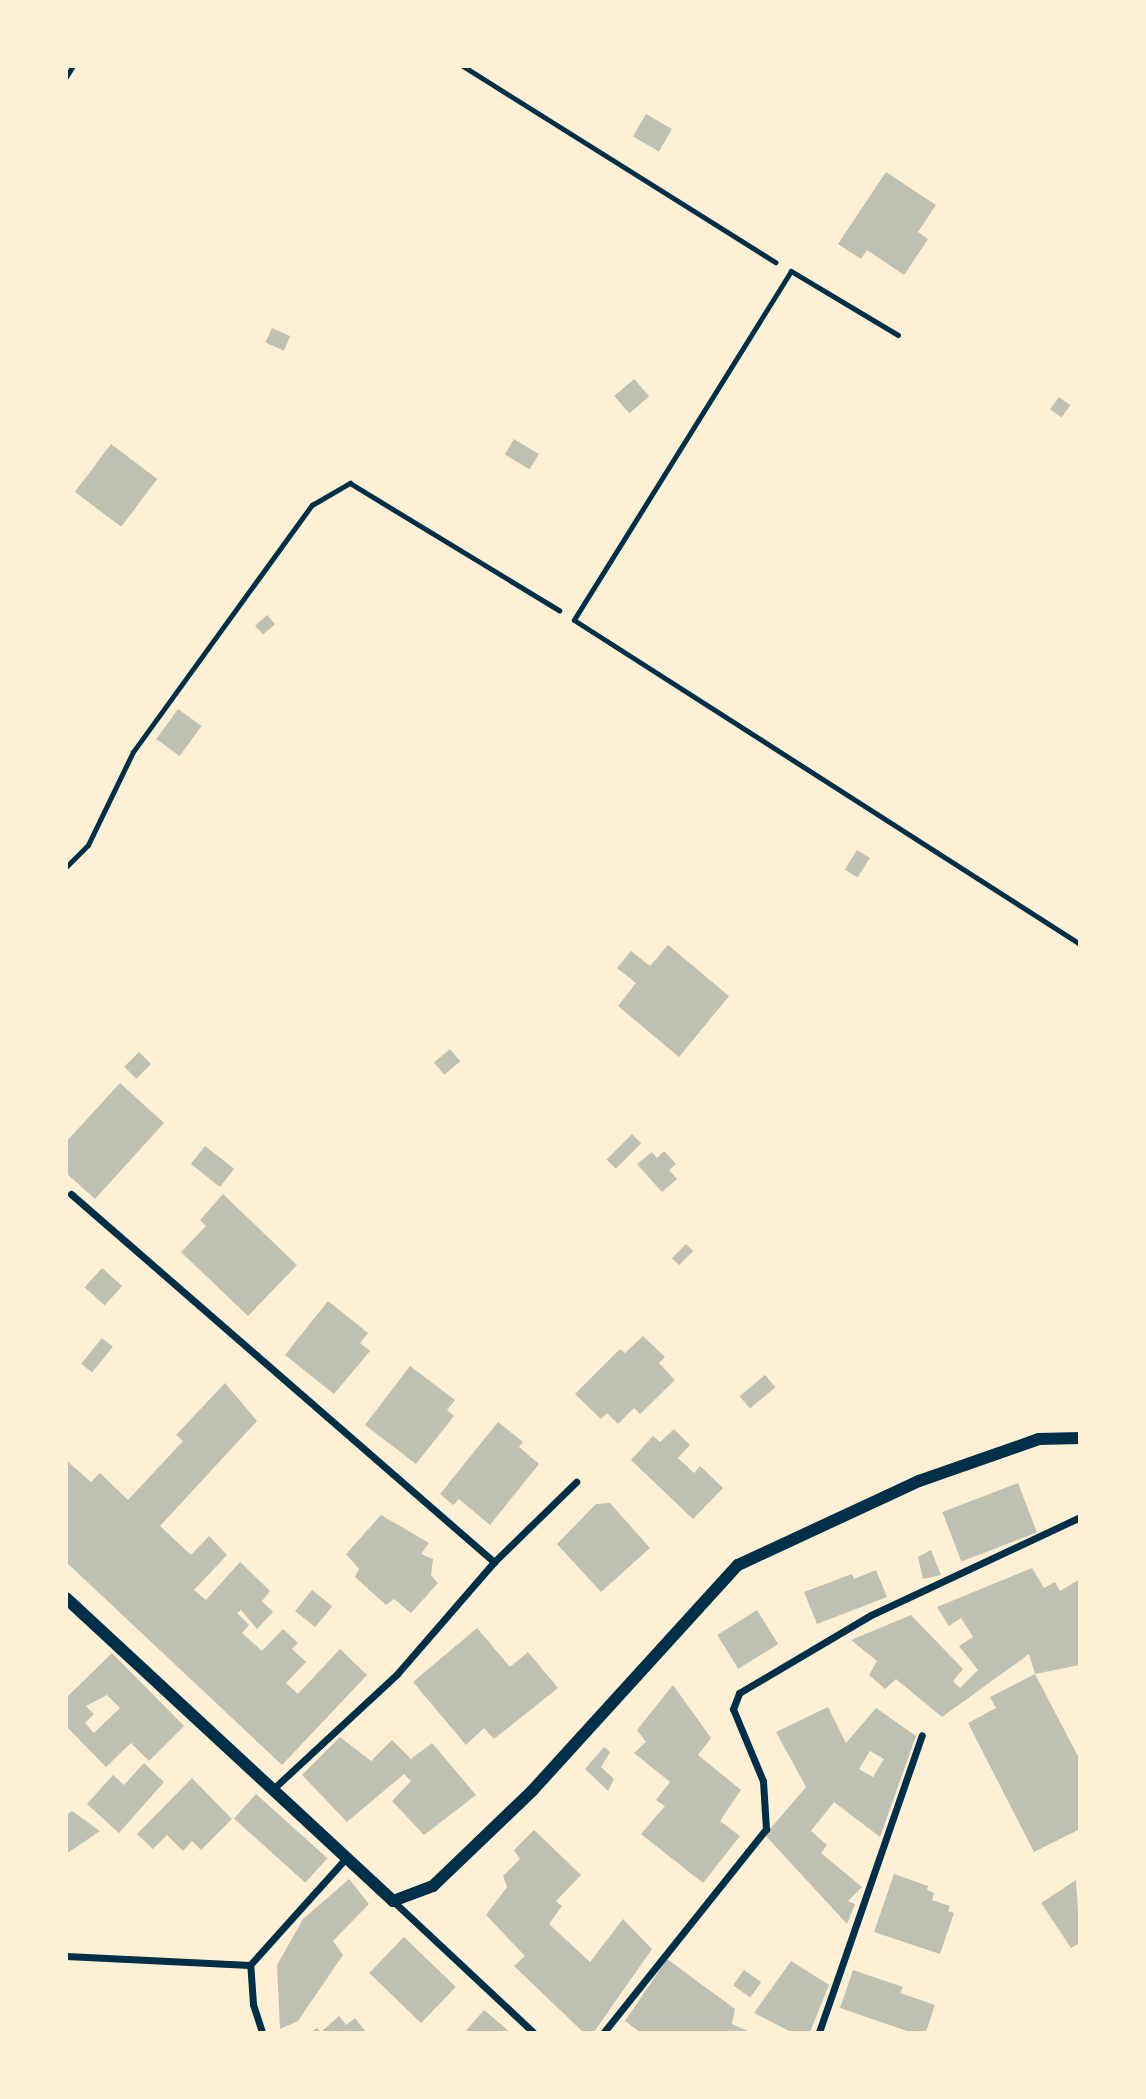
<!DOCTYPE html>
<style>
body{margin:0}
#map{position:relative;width:1146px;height:2099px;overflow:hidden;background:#fdf0d5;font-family:Merriweather,serif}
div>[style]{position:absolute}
.building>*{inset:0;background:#bec0b2;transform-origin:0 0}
.path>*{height:4.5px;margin:-2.25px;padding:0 2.25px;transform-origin:2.25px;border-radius:2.25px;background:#003049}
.service>*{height:5px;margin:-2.5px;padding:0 2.5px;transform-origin:2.5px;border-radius:2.5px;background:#003049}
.minor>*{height:7px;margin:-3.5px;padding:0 3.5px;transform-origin:3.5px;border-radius:3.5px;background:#003049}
.tertiary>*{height:12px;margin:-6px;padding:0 6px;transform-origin:6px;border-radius:6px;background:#003049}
span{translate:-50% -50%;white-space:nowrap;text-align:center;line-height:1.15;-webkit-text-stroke:5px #fdf0d5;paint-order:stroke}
.frame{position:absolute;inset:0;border:68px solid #fdf0d5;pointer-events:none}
</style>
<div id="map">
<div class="building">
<i style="left:646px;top:114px;width:30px;height:26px;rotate:30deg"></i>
<i style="clip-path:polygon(886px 172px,936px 205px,918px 232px,928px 239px,904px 275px,867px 250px,861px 259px,838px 244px)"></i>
<i style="left:272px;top:328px;width:20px;height:16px;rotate:24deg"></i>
<i style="left:634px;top:379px;width:23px;height:26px;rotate:49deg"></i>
<i style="left:1059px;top:397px;width:14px;height:15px;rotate:36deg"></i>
<i style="left:514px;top:439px;width:29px;height:18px;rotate:31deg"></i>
<i style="left:111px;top:444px;width:58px;height:60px;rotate:37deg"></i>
<i style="left:267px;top:615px;width:12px;height:16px;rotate:48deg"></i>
<i style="left:178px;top:709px;width:29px;height:37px;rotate:36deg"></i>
<i style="left:857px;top:850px;width:15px;height:23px;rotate:32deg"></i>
<i style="clip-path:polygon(668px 945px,729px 996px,679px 1057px,618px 1006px,636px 983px,617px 968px,631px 951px,650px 966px)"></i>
<i style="left:450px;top:1049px;width:16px;height:21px;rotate:50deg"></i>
<i style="left:139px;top:1052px;width:17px;height:21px;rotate:45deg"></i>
<i style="clip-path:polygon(120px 1083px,164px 1123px,95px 1199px,66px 1173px,66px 1142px)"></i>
<i style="left:632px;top:1134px;width:13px;height:36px;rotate:45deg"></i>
<i style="left:205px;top:1146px;width:37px;height:23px;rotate:38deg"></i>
<i style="clip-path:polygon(664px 1151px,676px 1164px,669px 1170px,677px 1179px,662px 1192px,637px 1164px,652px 1152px,657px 1158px)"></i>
<i style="clip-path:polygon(223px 1194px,297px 1265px,248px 1316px,181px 1252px,206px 1226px,200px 1220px)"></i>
<i style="left:686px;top:1244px;width:10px;height:20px;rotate:45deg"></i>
<i style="left:102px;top:1268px;width:27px;height:26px;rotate:42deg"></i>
<i style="clip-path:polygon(328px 1301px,368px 1333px,360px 1343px,370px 1351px,334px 1394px,285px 1355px)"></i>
<i style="clip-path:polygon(643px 1336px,665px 1357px,659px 1363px,675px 1380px,640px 1414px,634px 1408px,618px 1424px,607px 1413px,601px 1419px,575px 1394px,620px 1349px,625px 1353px)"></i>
<i style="left:102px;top:1338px;width:14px;height:33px;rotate:39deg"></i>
<i style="clip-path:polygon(410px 1366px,455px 1400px,447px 1410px,454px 1416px,416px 1464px,365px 1425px)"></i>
<i style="left:765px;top:1375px;width:16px;height:33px;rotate:50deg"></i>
<i style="clip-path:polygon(225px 1383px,257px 1421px,160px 1526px,191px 1555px,209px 1536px,227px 1555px,194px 1590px,206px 1600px,240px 1562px,270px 1591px,262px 1601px,273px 1612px,257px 1629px,241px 1610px,237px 1613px,249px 1625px,242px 1633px,262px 1651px,283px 1629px,298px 1643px,292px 1649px,306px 1662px,286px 1683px,298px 1694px,340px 1649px,367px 1675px,282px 1765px,66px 1562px,66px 1460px,91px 1482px,100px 1473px,128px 1500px,183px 1441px,176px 1435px)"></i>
<i style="clip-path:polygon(498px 1422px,523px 1442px,519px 1447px,539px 1464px,490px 1525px,459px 1499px,453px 1505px,440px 1494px)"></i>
<i style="clip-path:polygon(674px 1429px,690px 1445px,678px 1458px,694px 1473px,700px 1466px,723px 1488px,693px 1519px,631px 1460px,653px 1436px,660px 1442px)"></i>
<i style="left:1018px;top:1483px;width:53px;height:81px;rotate:69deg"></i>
<i style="clip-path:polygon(610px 1503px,650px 1548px,601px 1592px,557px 1544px,596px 1504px)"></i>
<i style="clip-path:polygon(381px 1515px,429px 1543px,421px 1554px,433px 1559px,431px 1575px,438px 1583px,411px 1613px,394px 1599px,386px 1605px,355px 1577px,359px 1569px,346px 1554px)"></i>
<i style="clip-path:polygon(931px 1550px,941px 1575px,923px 1579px,918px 1557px)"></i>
<i style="clip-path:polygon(1032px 1568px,1044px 1588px,1055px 1582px,1060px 1591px,1080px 1579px,1080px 1665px,1035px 1674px,1029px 1654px,942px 1717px,896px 1679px,885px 1689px,869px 1675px,877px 1661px,851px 1640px,911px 1615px,963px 1669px,953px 1681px,960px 1688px,978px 1670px,959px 1646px,973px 1637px,961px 1618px,949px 1626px,937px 1607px)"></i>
<i style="clip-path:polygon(876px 1570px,887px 1597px,817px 1624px,804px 1592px,852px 1574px,854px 1579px)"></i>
<i style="left:312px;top:1590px;width:26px;height:27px;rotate:39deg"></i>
<i style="left:757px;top:1610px;width:40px;height:47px;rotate:58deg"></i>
<i style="clip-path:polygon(477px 1628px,510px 1667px,528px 1652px,558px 1688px,494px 1739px,484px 1728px,466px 1745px,413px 1682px)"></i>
<i style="clip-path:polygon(evenodd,112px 1653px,184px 1726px,149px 1761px,131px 1743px,106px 1767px,66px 1726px,66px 1698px,112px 1653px,107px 1695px,120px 1708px,94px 1733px,85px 1723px,94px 1714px,86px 1706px,107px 1695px)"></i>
<i style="clip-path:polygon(1035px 1674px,1080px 1760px,1080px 1829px,1034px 1852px,968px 1723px,996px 1708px,990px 1697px)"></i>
<i style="clip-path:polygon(673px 1685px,711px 1738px,698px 1755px,741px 1790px,720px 1821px,740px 1836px,703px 1883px,641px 1834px,665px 1806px,656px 1800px,670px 1782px,634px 1753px,646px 1742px,637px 1730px)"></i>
<i style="clip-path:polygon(evenodd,828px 1707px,846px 1743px,876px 1708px,916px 1736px,880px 1837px,834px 1802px,811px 1831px,827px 1845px,821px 1853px,862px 1887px,848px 1901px,855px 1904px,847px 1924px,765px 1835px,806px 1787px,776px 1732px,828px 1707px,870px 1751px,884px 1759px,873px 1777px,859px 1769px,870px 1751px)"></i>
<i style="clip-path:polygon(340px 1737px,371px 1761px,392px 1740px,411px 1759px,432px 1743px,476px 1795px,424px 1835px,392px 1801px,411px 1781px,404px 1774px,347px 1822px,302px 1775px)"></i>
<i style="clip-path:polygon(604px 1747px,610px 1752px,601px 1767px,614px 1779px,608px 1791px,585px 1769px)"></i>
<i style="clip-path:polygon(144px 1763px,164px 1782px,119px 1833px,87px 1804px,113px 1775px,124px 1785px)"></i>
<i style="clip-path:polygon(192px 1778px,232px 1819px,201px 1850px,192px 1841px,183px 1851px,167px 1835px,153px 1849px,137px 1834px)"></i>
<i style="left:256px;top:1794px;width:96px;height:33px;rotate:42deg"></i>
<i style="clip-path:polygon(72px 1811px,100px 1831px,66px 1854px,66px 1815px)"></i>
<i style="clip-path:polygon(534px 1830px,581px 1875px,556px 1901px,562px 1906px,549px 1924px,590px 1962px,623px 1919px,652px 1949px,594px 2032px,583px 2032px,514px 1966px,525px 1956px,486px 1915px,507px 1887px,503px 1876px,520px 1859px,514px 1850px)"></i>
<i style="clip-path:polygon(894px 1874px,928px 1886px,927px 1890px,934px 1893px,932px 1900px,950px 1906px,948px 1911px,954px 1913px,940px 1954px,874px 1932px)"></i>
<i style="clip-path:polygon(349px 1879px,369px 1904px,333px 1941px,343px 1955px,298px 2021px,280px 2029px,277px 1965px,303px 1919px)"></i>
<i style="clip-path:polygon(1076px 1880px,1080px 1943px,1071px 1948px,1041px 1903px)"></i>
<i style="left:404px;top:1937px;width:72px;height:50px;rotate:44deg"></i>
<i style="clip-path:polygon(667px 1959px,735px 2009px,732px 2024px,750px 2032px,640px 2032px,625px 2021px)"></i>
<i style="clip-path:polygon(791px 1961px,829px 1985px,810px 2032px,791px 2032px,754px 2013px)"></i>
<i style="left:744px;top:1970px;width:21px;height:19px;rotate:35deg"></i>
<i style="clip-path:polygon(853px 1970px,903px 1987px,900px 1993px,935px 2005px,926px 2032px,910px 2032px,840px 2008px)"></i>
<i style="clip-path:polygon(484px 2010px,510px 2032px,465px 2032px)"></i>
<i style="clip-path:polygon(339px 2016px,346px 2025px,355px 2018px,366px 2032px,311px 2032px,317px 2028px,321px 2032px)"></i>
</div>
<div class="path">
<i style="left:463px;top:66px;width:369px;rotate:32.1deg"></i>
<i style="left:66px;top:77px;width:13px;rotate:-58deg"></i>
<i style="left:66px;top:867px;width:31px;rotate:-45deg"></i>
<i style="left:88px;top:845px;width:103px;rotate:-64.2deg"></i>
<i style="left:133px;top:752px;width:305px;rotate:-54.1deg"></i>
<i style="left:312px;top:505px;width:44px;rotate:-30.1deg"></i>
<i style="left:350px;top:483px;width:245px;rotate:31.3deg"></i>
</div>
<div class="service">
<i style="left:898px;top:335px;width:125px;rotate:-149.1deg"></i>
<i style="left:791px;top:271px;width:411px;rotate:121.9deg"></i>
<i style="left:574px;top:620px;width:601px;rotate:32.63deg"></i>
</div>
<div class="minor">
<i style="left:71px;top:1194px;width:561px;rotate:41.02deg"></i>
<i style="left:273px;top:1789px;width:169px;rotate:-42.8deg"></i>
<i style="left:397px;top:1674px;width:148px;rotate:-49.1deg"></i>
<i style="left:494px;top:1562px;width:115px;rotate:-44.3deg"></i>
<i style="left:393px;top:1901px;width:192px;rotate:43.1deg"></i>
<i style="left:66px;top:1956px;width:184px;rotate:2.8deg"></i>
<i style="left:262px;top:2032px;width:29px;rotate:-108deg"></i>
<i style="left:253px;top:2004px;width:39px;rotate:-94deg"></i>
<i style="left:250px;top:1965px;width:145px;rotate:-48.1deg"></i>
<i style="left:604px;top:2032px;width:260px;rotate:-51.4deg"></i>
<i style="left:766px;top:1829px;width:48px;rotate:-93.6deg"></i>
<i style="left:763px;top:1781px;width:78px;rotate:-112.6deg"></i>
<i style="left:733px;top:1709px;width:17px;rotate:-69deg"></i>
<i style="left:739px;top:1693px;width:153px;rotate:-30.6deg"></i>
<i style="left:871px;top:1615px;width:231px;rotate:-25.1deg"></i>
<i style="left:819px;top:2032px;width:314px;rotate:-70.9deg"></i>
</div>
<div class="tertiary">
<i style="left:66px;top:1598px;width:446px;rotate:42.8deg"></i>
<i style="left:393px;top:1901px;width:43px;rotate:-20.6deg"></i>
<i style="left:433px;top:1886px;width:137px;rotate:-43.8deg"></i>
<i style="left:532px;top:1791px;width:306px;rotate:-47.7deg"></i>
<i style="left:738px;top:1565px;width:200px;rotate:-24.9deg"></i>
<i style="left:919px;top:1481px;width:127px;rotate:-19.3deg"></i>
<i style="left:1039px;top:1439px;width:41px;rotate:-1.4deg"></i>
</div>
<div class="frame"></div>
</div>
